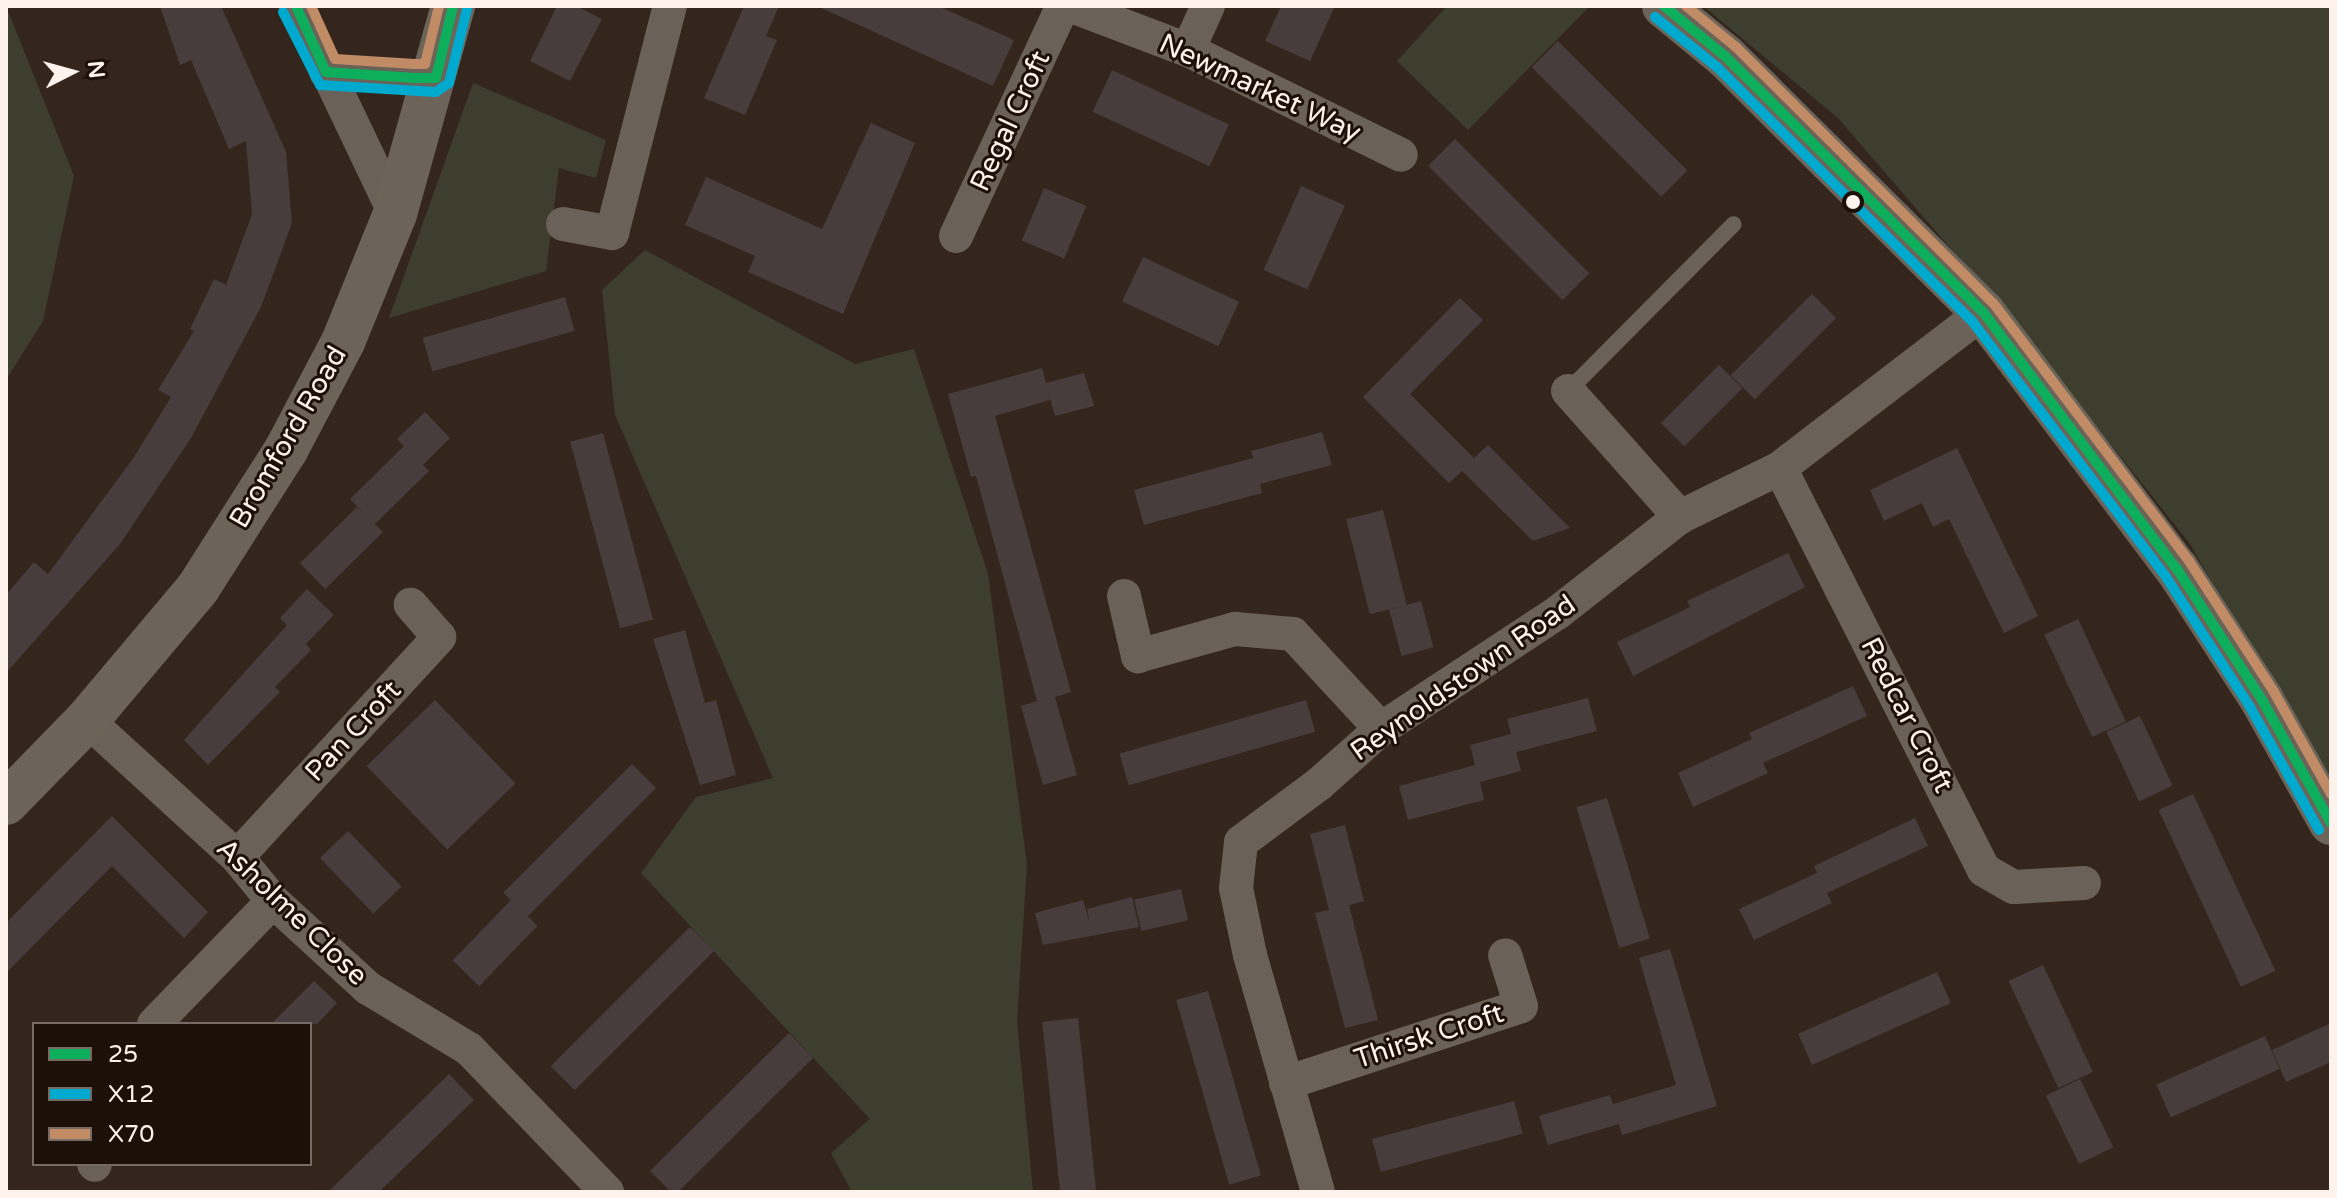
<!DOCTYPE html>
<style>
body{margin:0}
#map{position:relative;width:2337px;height:1198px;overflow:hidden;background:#34261d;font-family:"Varela Round",sans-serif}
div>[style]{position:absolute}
.green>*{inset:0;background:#3d3e2e}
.building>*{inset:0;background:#463d3c;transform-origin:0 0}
.lane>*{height:16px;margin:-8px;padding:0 8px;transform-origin:8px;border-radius:8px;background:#6a6258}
.street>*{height:34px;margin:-17px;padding:0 17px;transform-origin:17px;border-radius:17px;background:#6a6258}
.secondary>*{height:44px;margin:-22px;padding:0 22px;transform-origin:22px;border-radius:22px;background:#6d6459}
.bus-1>*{height:10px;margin:-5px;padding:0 5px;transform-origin:5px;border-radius:5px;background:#0daf5c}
.bus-2>*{height:10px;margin:-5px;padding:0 5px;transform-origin:5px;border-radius:5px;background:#00a9ce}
.bus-3>*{height:10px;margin:-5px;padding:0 5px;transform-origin:5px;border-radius:5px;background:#c18c65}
.dots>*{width:22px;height:22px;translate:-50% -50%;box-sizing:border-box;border:4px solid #1c1009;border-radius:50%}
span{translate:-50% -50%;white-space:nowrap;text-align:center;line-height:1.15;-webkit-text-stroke:6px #1c1009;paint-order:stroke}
.street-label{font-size:28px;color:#fdf2ec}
.frame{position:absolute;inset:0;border:8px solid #fdf2ec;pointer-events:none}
.legend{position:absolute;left:32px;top:1022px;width:280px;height:144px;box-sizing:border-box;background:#1c1009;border:2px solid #766a64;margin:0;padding:10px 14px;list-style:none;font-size:24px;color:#fdf2ec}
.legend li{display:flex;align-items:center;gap:16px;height:40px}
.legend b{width:40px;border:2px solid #766a64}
.north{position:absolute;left:32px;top:32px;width:80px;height:80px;-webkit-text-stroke:6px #1c1009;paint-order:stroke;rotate:84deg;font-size:22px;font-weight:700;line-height:32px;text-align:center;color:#fdf2ec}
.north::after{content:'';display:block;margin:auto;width:28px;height:36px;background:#fdf2ec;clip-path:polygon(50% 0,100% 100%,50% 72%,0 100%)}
</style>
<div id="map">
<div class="green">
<i style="clip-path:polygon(6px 6px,74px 176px,43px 321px,6px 380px)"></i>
<i style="clip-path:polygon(1447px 6px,1590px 6px,1468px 130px,1397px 61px)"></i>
<i style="clip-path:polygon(1703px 6px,2331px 6px,2331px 792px,2190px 544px,2008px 315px,1838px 118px)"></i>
<i style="clip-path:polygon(473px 83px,606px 140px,596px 178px,559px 168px,546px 271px,389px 318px)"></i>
<i style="clip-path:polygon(645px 250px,855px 364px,914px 349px,988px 574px,1027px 864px,1017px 1021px,1033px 1192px,852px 1192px,831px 1153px,870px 1119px,641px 873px,696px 797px,773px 778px,615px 415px,602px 290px)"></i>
</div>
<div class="building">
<i style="clip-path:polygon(160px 6px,221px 6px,286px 152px,292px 223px,261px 307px,191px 438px,120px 544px,6px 673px,6px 595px,34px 562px,48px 574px,134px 457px,171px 397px,158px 390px,194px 331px,190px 329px,214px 279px,226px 285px,252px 214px,246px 141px,229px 149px,191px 60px,180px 65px)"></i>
<i style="clip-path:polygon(557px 6px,576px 6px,602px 19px,570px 81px,530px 61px)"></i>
<i style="clip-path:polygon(744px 6px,779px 6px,766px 36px,777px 40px,745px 115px,704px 98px)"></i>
<i style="clip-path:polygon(817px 6px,938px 6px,1014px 40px,993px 86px)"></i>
<i style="clip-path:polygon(1281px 6px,1335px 6px,1310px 61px,1265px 41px)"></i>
<i style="left:1558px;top:41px;width:183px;height:37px;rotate:45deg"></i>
<i style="left:1112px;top:70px;width:129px;height:46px;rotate:25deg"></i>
<i style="clip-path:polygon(871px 123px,915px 143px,843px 314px,748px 272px,755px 256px,685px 225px,706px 177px,822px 229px)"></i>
<i style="left:1455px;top:139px;width:190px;height:38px;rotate:45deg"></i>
<i style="left:1301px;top:186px;width:48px;height:92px;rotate:24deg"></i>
<i style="left:1044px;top:188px;width:46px;height:57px;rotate:23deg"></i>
<i style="left:1143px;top:257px;width:106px;height:49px;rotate:25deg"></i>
<i style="left:1812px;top:294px;width:34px;height:115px;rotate:45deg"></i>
<i style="left:565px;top:297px;width:35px;height:148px;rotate:74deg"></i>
<i style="clip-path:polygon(1460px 298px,1483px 320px,1410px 394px,1474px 458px,1488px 445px,1570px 528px,1533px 541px,1462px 471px,1449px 483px,1363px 397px)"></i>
<i style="left:1719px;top:365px;width:33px;height:82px;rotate:45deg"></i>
<i style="clip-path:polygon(1042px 368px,1046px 383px,1084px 373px,1094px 406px,1055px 416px,1047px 388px,1050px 400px,995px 416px,1071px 692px,1055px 697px,1077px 775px,1043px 785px,1021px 706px,1037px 701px,976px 476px,971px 477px,948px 394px)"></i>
<i style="clip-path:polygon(425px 412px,450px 438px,423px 465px,429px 471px,375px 524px,383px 532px,325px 589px,300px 563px,357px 507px,365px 514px,350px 499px,404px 446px,397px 439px)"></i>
<i style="clip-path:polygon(1322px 432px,1332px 465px,1260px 484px,1262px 493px,1144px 525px,1134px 490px,1253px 458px,1251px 451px)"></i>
<i style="left:603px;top:433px;width:193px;height:34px;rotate:75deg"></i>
<i style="clip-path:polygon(1957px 448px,2038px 616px,2004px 633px,1949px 519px,1933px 527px,1922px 503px,1884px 521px,1870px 490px)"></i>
<i style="left:1383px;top:510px;width:98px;height:38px;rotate:76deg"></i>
<i style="clip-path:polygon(1788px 553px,1805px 587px,1633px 676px,1617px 642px,1690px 607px,1687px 601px)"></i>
<i style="clip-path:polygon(307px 589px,334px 615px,306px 644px,311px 650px,275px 687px,280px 692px,208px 765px,184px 740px,287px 625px,294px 633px,280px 618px)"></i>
<i style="left:1421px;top:601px;width:48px;height:33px;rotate:75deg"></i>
<i style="left:2078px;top:619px;width:113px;height:37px;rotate:65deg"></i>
<i style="clip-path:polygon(685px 630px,705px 703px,716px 700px,736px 775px,700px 785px,653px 639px)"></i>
<i style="clip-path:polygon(1853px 686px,1867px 716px,1763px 763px,1768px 773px,1693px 807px,1678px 773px,1752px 739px,1749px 733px)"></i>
<i style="clip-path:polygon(1588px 698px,1597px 731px,1516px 752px,1521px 771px,1480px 782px,1484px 800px,1408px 820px,1399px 786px,1475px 765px,1470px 745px,1511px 734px,1507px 719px)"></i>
<i style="left:435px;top:700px;width:116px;height:95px;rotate:46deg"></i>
<i style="left:1306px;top:700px;width:33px;height:194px;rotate:74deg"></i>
<i style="left:2140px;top:716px;width:77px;height:37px;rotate:65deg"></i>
<i style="left:632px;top:764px;width:34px;height:182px;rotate:45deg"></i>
<i style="left:2193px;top:794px;width:195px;height:38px;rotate:65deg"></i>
<i style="left:1607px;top:798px;width:147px;height:32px;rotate:73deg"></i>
<i style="clip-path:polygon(112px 816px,208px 912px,184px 938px,112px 866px,6px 973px,6px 923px)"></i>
<i style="clip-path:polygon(1915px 818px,1928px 846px,1827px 893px,1832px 903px,1754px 940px,1739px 909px,1817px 873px,1814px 866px)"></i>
<i style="clip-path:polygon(1345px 825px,1364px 901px,1339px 908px,1349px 905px,1378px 1020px,1345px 1028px,1315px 913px,1329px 910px,1310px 834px)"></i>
<i style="left:348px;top:831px;width:77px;height:39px;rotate:46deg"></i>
<i style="left:1181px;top:889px;width:32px;height:48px;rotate:77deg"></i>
<i style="clip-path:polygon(1132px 897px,1139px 927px,1043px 945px,1035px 913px,1083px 900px,1090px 924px,1087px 909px)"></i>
<i style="left:511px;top:900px;width:37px;height:84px;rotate:44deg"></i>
<i style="left:690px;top:927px;width:34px;height:197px;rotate:45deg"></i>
<i style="clip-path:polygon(1670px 949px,1717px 1106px,1622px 1135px,1619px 1124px,1548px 1145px,1539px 1116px,1610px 1095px,1613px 1104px,1676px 1085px,1639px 958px)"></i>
<i style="left:2043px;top:965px;width:118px;height:38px;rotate:65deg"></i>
<i style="left:1937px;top:972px;width:34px;height:152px;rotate:66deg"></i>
<i style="clip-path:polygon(314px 981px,337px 1003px,317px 1024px,271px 1024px)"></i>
<i style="left:1208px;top:991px;width:192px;height:33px;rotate:74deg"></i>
<i style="left:1078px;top:1018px;width:175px;height:36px;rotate:84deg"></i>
<i style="clip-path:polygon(2331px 1023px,2331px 1062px,2286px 1082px,2272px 1050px)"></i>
<i style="clip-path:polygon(789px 1033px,813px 1058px,678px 1192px,671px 1192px,650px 1171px)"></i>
<i style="left:2265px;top:1036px;width:36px;height:119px;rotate:66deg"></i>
<i style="clip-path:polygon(449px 1074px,474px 1100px,379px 1192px,328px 1192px)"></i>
<i style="left:2080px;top:1079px;width:76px;height:38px;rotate:64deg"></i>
<i style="left:1514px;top:1101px;width:34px;height:147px;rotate:75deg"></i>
</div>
<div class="lane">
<i style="left:1568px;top:391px;width:235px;rotate:-45.2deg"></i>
</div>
<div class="street">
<i style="left:296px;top:6px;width:230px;rotate:64.5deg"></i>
<i style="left:1072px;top:6px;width:124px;rotate:20.8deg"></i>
<i style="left:1188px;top:50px;width:237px;rotate:26.2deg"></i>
<i style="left:1188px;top:50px;width:48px;rotate:-65.6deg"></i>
<i style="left:326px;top:72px;width:110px;rotate:3.1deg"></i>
<i style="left:563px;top:224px;width:50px;rotate:10.4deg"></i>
<i style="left:612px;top:233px;width:234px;rotate:-75.7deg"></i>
<i style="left:956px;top:236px;width:254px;rotate:-65.1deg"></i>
<i style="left:1568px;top:391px;width:169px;rotate:48.4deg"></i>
<i style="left:1780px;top:468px;width:451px;rotate:63.1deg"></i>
<i style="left:1984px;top:870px;width:34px;rotate:30deg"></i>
<i style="left:2014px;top:887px;width:70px;rotate:-3.3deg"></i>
<i style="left:1124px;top:596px;width:62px;rotate:76.9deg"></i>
<i style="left:1138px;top:656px;width:101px;rotate:-15.6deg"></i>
<i style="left:1235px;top:629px;width:58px;rotate:4.9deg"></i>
<i style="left:1293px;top:634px;width:129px;rotate:47.2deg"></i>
<i style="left:87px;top:720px;width:203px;rotate:42.4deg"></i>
<i style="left:237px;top:857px;width:57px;rotate:50.7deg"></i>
<i style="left:273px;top:901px;width:129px;rotate:42.5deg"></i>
<i style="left:368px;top:988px;width:118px;rotate:31.1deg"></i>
<i style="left:469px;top:1049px;width:199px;rotate:46deg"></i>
<i style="left:237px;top:857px;width:299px;rotate:-47.4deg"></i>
<i style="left:439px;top:637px;width:43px;rotate:-131.2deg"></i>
<i style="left:154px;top:1024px;width:171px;rotate:-45.9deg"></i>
<i style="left:1286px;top:1083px;width:247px;rotate:-18.1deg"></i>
<i style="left:1521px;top:1006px;width:53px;rotate:-107.4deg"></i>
<i style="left:94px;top:1164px;width:1px;rotate:45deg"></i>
<i style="left:1318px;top:1192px;width:247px;rotate:-106deg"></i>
<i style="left:1250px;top:955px;width:68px;rotate:-101.8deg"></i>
<i style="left:1236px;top:888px;width:46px;rotate:-83.8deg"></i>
<i style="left:1241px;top:842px;width:97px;rotate:-36.6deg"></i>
<i style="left:1319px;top:784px;width:83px;rotate:-41.6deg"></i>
<i style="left:1381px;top:729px;width:211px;rotate:-33.4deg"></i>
<i style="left:1557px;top:613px;width:156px;rotate:-38deg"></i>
<i style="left:1680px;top:517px;width:111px;rotate:-26.1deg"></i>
<i style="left:1780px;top:468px;width:256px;rotate:-37.5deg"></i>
</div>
<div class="secondary">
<i style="left:1664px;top:6px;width:80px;rotate:39.4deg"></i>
<i style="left:1726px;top:57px;width:362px;rotate:44.8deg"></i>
<i style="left:1983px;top:312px;width:322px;rotate:53deg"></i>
<i style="left:2177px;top:569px;width:156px;rotate:57deg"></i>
<i style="left:2262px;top:700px;width:141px;rotate:60.7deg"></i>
<i style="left:6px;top:803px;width:116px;rotate:-45.7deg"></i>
<i style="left:87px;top:720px;width:172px;rotate:-49.9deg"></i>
<i style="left:198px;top:588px;width:164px;rotate:-57.5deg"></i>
<i style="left:286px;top:450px;width:122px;rotate:-62.2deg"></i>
<i style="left:343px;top:342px;width:138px;rotate:-67.9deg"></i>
<i style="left:395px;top:214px;width:216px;rotate:-74.4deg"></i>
</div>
<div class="bus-1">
<i style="left:296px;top:6px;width:72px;rotate:65.6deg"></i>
<i style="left:326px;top:72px;width:89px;rotate:3.9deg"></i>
<i style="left:415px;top:78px;width:21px"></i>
<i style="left:436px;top:78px;width:74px;rotate:-76.7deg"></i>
<i style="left:1664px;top:6px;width:80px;rotate:39.4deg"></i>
<i style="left:1726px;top:57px;width:362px;rotate:44.8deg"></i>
<i style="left:1983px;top:312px;width:322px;rotate:53deg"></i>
<i style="left:2177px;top:569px;width:156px;rotate:57deg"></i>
<i style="left:2262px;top:700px;width:141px;rotate:60.7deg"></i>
</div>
<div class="bus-2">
<i style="left:283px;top:12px;width:82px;rotate:63.1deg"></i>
<i style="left:320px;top:85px;width:116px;rotate:3.5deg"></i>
<i style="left:436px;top:92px;width:16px;rotate:-35deg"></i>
<i style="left:449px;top:83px;width:76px;rotate:-76.3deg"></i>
<i style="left:1655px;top:17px;width:80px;rotate:38.9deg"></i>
<i style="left:1717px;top:67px;width:360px;rotate:44.9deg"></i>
<i style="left:1972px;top:321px;width:321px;rotate:52.8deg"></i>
<i style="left:2166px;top:577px;width:155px;rotate:57.1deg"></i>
<i style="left:2250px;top:707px;width:141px;rotate:60.7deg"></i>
</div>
<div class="bus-3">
<i style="left:311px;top:6px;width:58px;rotate:65.6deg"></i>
<i style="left:335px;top:59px;width:80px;rotate:3.6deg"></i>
<i style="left:415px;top:64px;width:10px"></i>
<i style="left:425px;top:64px;width:60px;rotate:-76.4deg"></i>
<i style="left:1686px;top:6px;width:65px;rotate:39.4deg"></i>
<i style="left:1736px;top:47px;width:364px;rotate:44.9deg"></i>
<i style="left:1994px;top:304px;width:323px;rotate:52.8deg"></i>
<i style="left:2189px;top:561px;width:156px;rotate:57deg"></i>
<i style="left:2274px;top:692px;width:117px;rotate:60.8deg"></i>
</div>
<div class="dots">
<i style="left:1853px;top:202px;background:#fdf2ec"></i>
</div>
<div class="street-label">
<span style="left:1260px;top:88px;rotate:25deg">Newmarket Way</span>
<span style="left:1010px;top:121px;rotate:-65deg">Regal Croft</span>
<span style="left:288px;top:437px;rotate:-60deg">Bromford Road</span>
<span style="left:1463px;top:678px;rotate:-35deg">Reynoldstown Road</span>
<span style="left:1907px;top:715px;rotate:63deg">Redcar Croft</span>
<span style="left:353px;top:731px;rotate:-47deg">Pan Croft</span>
<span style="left:292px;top:912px;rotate:44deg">Asholme Close</span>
<span style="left:1429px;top:1036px;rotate:-18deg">Thirsk Croft</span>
</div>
<div class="frame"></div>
<ul class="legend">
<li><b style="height:10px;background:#0daf5c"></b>25</li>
<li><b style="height:10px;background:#00a9ce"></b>X12</li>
<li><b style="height:10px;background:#c18c65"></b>X70</li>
</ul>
<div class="north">N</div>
</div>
